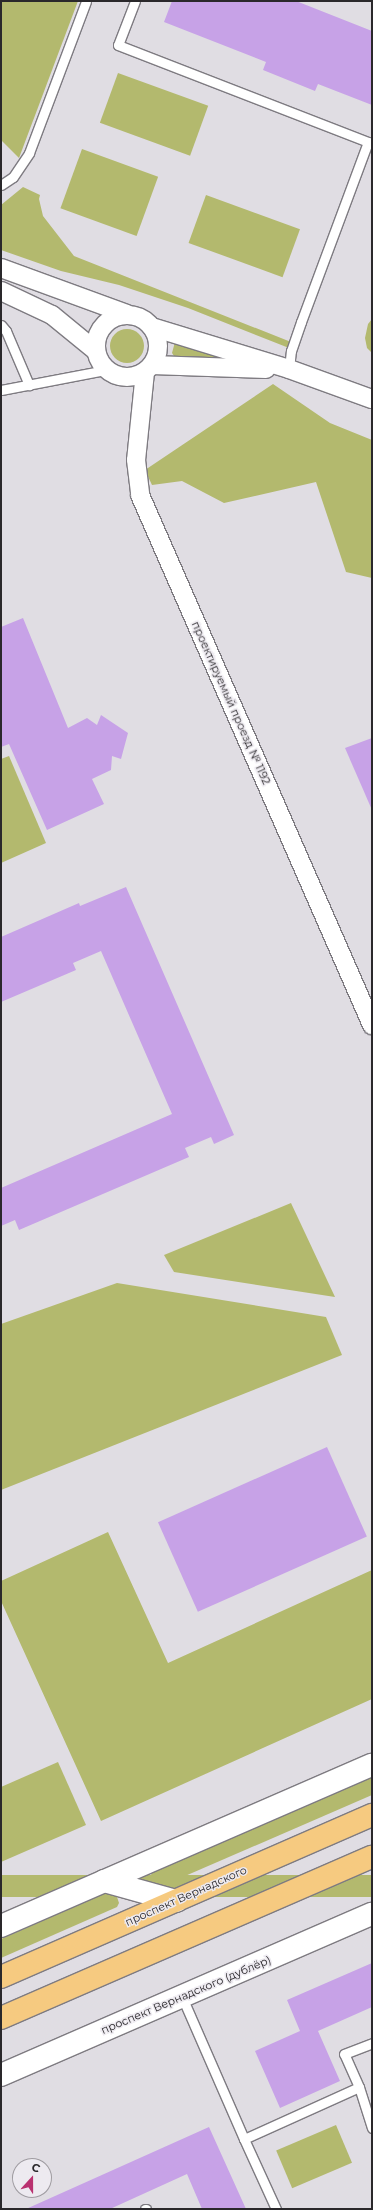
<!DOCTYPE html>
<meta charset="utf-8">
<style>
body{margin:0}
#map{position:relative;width:373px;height:2210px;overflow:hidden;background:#e0dde3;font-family:Montserrat,sans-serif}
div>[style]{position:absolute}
.green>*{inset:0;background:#b3b96e;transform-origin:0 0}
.round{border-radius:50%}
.building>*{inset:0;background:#c7a2e7;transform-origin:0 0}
.roads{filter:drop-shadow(1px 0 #7e7b81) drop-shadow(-1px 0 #7e7b81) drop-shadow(0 1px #7e7b81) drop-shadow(0 -1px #7e7b81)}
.service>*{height:9px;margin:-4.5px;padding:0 4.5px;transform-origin:4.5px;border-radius:4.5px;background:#fff}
.minor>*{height:18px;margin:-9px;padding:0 9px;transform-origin:9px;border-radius:9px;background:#fff}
.minor>.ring{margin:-9px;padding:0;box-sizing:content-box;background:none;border:18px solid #fff;border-radius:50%}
.tertiary>*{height:22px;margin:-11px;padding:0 11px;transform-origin:11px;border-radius:11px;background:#fff}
.primary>*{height:22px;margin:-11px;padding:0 11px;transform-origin:11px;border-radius:11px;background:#f6ca80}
span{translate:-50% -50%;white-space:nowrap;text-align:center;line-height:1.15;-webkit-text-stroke:3px #edeaf0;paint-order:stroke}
.street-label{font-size:11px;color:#2a282b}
.frame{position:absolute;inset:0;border:2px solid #2a282b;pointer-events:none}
.north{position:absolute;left:12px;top:2158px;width:40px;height:40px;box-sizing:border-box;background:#edeaf0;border:1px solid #9f9ca1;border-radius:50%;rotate:21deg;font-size:11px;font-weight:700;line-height:16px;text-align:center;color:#2a282b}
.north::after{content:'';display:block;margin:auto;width:14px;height:18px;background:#b93170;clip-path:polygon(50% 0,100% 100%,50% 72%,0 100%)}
</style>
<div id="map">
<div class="green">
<i style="clip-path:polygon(1px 1px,78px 1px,19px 158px,1px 140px)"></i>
<i style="left:118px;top:73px;width:96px;height:53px;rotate:20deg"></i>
<i style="left:82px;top:149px;width:81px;height:63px;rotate:20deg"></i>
<i style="clip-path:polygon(23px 187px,40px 195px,39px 199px,43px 216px,74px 256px,291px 342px,289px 348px,188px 308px,119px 285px,61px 271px,1px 250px,1px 205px)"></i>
<i style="left:206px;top:195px;width:100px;height:51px;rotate:20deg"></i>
<i style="clip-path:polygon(372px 319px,372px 353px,367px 348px,365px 338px,368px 324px)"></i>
<i class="round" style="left:110px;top:329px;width:34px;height:34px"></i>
<i style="clip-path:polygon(175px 342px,218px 356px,219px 359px,214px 363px,174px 356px,172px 353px)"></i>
<i style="clip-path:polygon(273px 384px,330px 423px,372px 440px,372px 578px,346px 572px,316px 482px,224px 503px,182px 481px,152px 485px,145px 470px)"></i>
<i style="clip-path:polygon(9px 756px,46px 843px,1px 863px,1px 759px)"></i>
<i style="clip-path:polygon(291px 1203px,335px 1297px,174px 1272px,164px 1255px)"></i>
<i style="clip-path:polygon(117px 1283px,326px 1317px,342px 1355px,1px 1490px,1px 1324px)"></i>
<i style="clip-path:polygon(108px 1532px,168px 1663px,372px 1570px,372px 1699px,101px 1821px,1px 1601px,1px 1581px)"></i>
<i style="clip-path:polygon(58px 1762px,86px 1825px,1px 1862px,1px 1787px)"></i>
<i style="clip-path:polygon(372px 1777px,372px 1795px,162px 1886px,150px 1883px,149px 1877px,155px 1870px)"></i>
<i style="left:372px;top:1875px;width:22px;height:405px;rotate:90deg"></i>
<i style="clip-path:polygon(106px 1893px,116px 1894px,119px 1903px,117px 1907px,1px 1958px,1px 1939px)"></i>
<i style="left:336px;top:2125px;width:41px;height:65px;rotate:67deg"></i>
</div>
<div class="building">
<i style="clip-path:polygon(172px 1px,296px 1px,372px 31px,372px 105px,318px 84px,315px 91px,263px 70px,266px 62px,164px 22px)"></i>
<i style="clip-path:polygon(23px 618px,68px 728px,87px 718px,97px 725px,101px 715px,128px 733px,121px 759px,112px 756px,111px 770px,92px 779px,104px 804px,47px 830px,9px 744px,1px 747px,1px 627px)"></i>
<i style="clip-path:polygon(372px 738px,372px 810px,345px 748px)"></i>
<i style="clip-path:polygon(126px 887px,234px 1135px,214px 1144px,211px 1137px,185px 1148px,189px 1157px,19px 1230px,15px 1220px,1px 1226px,1px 1188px,172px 1114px,101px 951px,73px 963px,76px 970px,1px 1002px,1px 937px,79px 903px,80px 906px)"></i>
<i style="left:327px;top:1447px;width:98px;height:185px;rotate:66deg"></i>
<i style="clip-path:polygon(372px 1963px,372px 2007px,318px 2031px,340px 2081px,280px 2108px,255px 2051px,300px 2031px,287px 2000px)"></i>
<i style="clip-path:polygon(209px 2127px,246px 2209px,202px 2209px,187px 2174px,110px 2209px,26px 2209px)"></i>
</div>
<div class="roads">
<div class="service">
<i style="left:135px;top:1px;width:47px;rotate:111.1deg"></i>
<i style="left:118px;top:45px;width:268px;rotate:21.2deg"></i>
<i style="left:1px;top:185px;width:14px;rotate:-34deg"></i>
<i style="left:13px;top:177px;width:29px;rotate:-56deg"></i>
<i style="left:29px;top:153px;width:162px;rotate:-69.4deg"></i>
<i style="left:1px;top:325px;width:8px;rotate:50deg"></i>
<i style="left:6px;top:331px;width:59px;rotate:66.9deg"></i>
<i style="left:289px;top:369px;width:18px;rotate:-84deg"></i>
<i style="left:291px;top:351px;width:31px;rotate:-71deg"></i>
<i style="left:301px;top:322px;width:192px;rotate:-69.6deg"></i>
<i style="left:368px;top:142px;width:4px;rotate:27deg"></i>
<i style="left:1px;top:390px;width:107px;rotate:-10.8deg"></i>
<i style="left:182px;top:1997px;width:155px;rotate:66.4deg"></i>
<i style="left:244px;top:2139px;width:126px;rotate:-24.3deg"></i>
<i style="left:359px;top:2087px;width:36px;rotate:-114deg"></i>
<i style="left:344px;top:2054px;width:30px;rotate:-21deg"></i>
<i style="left:359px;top:2087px;width:43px;rotate:72.4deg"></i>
<i style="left:244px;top:2139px;width:77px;rotate:65.4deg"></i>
<i style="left:145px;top:2209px;width:1px"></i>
</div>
<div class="minor">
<i style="left:1px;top:268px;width:134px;rotate:20.1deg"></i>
<i style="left:1px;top:291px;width:56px;rotate:25.2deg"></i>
<i style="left:52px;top:315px;width:57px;rotate:39.3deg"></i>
<i class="ring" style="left:96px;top:315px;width:44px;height:44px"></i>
<i style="left:152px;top:327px;width:143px;rotate:17deg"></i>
<i style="left:289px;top:369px;width:88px;rotate:19.9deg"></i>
<i style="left:152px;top:365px;width:114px;rotate:2deg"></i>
<i style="left:145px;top:372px;width:88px;rotate:95.8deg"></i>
<i style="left:136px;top:460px;width:35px;rotate:83deg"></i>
<i style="left:140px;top:495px;width:579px;rotate:66.36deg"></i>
</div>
<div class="tertiary">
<i style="left:104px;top:1881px;width:75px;rotate:15.5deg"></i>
<i style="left:1px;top:1926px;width:404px;rotate:-23.5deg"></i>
<i style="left:1px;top:2075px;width:404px;rotate:-23.5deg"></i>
</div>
<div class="primary">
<i style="left:1px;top:1977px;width:405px;rotate:-23.6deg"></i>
<i style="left:1px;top:2018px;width:404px;rotate:-23.5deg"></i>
</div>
</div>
<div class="street-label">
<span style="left:231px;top:703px;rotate:66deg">проектируемый проезд № 1192</span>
<span style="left:186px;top:1896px;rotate:-24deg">проспект Вернадского</span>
<span style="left:186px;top:1995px;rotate:-23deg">проспект Вернадского (дублёр)</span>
</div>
<div class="frame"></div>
<div class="north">С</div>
</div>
